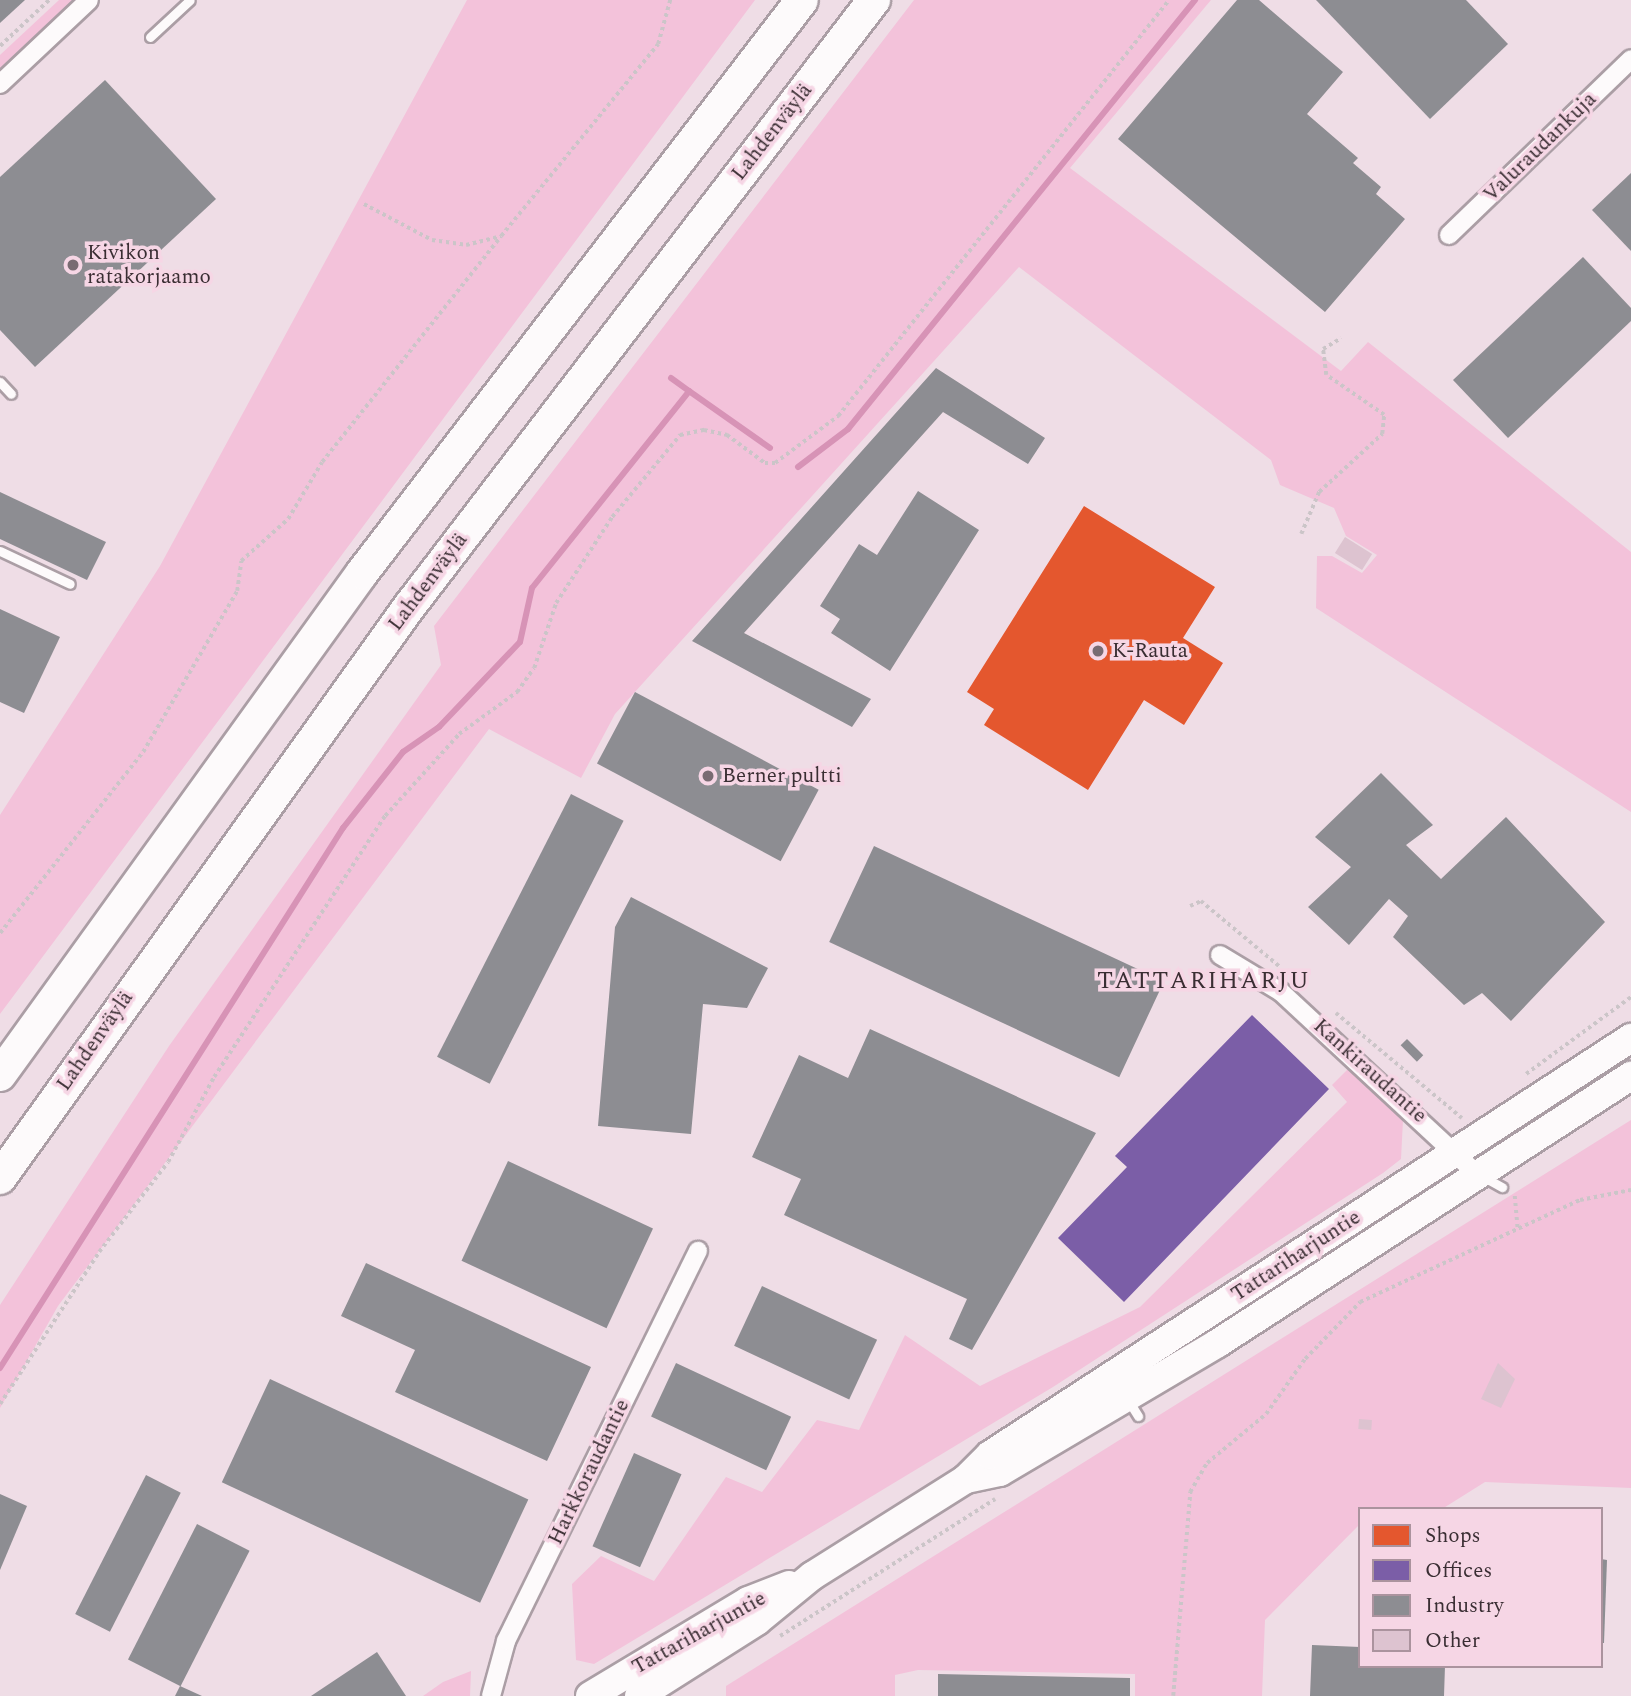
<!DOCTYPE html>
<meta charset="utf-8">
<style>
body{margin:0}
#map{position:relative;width:1631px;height:1696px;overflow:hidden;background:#efdde6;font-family:Spectral,serif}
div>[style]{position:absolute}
.green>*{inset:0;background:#f3c2da}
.shops>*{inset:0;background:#e4572e}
.offices>*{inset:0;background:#7b5ea7}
.industry>*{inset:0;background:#8d8d92;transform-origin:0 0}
.stream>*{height:6px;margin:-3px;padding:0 3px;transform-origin:3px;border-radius:3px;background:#d793b6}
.building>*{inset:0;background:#ddc3d0;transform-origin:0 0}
.path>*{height:3.5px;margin-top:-1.75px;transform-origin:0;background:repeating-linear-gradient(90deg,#cbc5c8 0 3.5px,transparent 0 7px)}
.roads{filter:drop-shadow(2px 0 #ab9ea5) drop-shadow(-2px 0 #ab9ea5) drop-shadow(0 2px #ab9ea5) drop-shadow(0 -2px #ab9ea5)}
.service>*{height:9px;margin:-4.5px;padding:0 4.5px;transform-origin:4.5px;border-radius:4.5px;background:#fdfafb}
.minor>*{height:18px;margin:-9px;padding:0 9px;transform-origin:9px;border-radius:9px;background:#fdfafb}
.primary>*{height:28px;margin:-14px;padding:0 14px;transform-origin:14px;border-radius:14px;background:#fdfafb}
.motorway>*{height:32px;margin:-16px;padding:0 16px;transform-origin:16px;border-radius:16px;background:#fdfafb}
.dots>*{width:19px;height:19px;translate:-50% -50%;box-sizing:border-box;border:4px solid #f6d6e5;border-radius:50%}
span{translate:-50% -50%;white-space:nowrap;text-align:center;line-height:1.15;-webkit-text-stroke:7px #f6d6e5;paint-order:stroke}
.street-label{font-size:21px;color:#3a2e33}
.poi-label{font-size:21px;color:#3a2e33}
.left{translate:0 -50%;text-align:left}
.quarter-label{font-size:24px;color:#3a2e33;letter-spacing:2px}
.legend{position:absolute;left:1358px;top:1507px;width:245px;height:161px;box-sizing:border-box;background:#f6d6e5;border:2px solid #ab939e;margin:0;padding:9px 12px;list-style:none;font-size:21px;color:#3a2e33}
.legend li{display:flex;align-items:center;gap:14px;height:35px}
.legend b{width:35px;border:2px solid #ab939e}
</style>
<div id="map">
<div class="green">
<i style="clip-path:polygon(59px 0,75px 0,0 69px,0 55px)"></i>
<i style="clip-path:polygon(467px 0,755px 0,0 1014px,0 815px,160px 566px)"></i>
<i style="clip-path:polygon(914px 0,1211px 0,1070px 168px,1341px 371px,1368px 342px,1631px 552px,1631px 812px,1316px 608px,1317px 556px,1332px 556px,1362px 573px,1377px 555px,1346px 536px,1334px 508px,1280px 485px,1271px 460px,1019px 267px,615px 714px,581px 778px,489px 729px,58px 1306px,0 1408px,0 1305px,169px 1046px,441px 665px,434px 626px)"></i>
<i style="clip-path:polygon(1349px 1068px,1403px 1120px,1401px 1159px,1383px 1173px,1053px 1387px,594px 1664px,576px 1660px,572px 1584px,601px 1556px,654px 1581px,726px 1477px,762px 1492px,817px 1420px,859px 1430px,905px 1335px,980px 1386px,1140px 1307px,1347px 1102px,1332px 1085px)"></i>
<i style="clip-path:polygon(1631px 1120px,1631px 1488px,1485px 1482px,1442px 1509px,1360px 1509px,1360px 1524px,1265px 1620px,1262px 1696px,1135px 1696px,1135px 1674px,918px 1670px,895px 1675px,895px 1696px,726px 1696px,726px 1686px)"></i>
<i style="clip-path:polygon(471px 1671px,470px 1696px,423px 1696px,443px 1682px)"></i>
</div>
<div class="shops">
<i style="clip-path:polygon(1084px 506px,1215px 587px,1183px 638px,1223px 663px,1184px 725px,1144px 700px,1088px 790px,984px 725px,994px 709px,967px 692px)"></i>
</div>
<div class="offices">
<i style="clip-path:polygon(1252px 1015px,1329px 1089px,1124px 1302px,1058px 1238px,1127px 1167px,1115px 1156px)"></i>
</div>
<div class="industry">
<i style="clip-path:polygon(0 0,25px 0,0 23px)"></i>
<i style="clip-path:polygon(1237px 0,1259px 0,1343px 72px,1307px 114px,1358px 158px,1353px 163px,1381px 187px,1376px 194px,1405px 219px,1325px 312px,1118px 139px)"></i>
<i style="clip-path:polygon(1316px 0,1466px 0,1508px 44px,1430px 119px)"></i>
<i style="clip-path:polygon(105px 80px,216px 199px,35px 367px,0 330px,0 177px)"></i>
<i style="clip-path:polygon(1631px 173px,1631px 251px,1592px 210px)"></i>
<i style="clip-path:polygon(1583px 257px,1631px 308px,1631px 321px,1508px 438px,1453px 380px)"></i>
<i style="clip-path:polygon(936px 368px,1045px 438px,1028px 464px,943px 412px,744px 633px,871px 699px,852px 727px,692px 641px)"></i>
<i style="clip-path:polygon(918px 491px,979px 530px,890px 671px,831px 633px,840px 619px,820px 606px,859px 544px,877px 555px)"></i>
<i style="clip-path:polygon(0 492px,106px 542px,87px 580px,0 539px)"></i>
<i style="clip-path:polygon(0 609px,60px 637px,24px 713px,0 702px)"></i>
<i style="left:635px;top:692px;width:208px;height:81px;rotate:28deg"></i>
<i style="clip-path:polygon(1381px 773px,1433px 825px,1406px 845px,1441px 879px,1506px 817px,1605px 922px,1511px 1021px,1482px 993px,1464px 1005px,1393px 937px,1408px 916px,1389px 899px,1349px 945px,1308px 907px,1351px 867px,1315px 837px)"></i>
<i style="left:571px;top:794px;width:59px;height:295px;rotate:27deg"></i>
<i style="left:874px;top:846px;width:320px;height:106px;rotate:25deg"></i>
<i style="clip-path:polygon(631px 897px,768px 968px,747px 1008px,703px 1004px,691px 1134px,598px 1126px,615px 927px)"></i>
<i style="clip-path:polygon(870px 1029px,1096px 1133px,972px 1350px,949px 1339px,967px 1299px,784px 1215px,801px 1179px,752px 1157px,799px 1055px,848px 1078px)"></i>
<i style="left:1407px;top:1039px;width:23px;height:9px;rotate:45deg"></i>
<i style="left:508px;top:1161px;width:160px;height:110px;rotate:25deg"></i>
<i style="clip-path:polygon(366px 1263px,591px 1367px,547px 1461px,395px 1392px,415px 1350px,341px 1316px)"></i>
<i style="left:762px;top:1286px;width:127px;height:66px;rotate:25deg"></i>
<i style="left:676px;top:1363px;width:127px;height:59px;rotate:25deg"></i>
<i style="left:270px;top:1379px;width:285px;height:114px;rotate:25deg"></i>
<i style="left:634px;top:1453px;width:52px;height:102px;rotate:24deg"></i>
<i style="left:146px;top:1475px;width:39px;height:156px;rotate:27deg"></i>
<i style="clip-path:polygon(0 1494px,27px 1506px,0 1570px)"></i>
<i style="left:197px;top:1524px;width:59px;height:152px;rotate:27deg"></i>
<i style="clip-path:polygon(1601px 1559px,1607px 1560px,1604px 1643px,1601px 1643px)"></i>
<i style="clip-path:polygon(1312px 1645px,1360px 1647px,1360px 1666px,1445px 1666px,1444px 1696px,1310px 1696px)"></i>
<i style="clip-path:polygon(377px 1652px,406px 1696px,311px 1696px)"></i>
<i style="clip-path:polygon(938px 1674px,1130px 1678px,1130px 1696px,938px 1696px)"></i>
<i style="clip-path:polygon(180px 1686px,202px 1696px,175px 1696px)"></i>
</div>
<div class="stream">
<i style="left:671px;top:378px;width:22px;rotate:36deg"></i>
<i style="left:798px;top:467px;width:63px;rotate:-37.2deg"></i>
<i style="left:848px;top:429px;width:552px;rotate:-51.03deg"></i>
<i style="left:0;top:1368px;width:640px;rotate:-57.58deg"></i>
<i style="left:343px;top:828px;width:97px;rotate:-51.7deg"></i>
<i style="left:403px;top:752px;width:44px;rotate:-34.8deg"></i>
<i style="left:439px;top:727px;width:117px;rotate:-46.4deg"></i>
<i style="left:520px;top:642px;width:55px;rotate:-77.5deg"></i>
<i style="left:532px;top:588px;width:252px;rotate:-51.4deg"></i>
<i style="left:689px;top:391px;width:99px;rotate:35.1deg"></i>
</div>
<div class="building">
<i style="left:1345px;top:537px;width:32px;height:19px;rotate:32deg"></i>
<i style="clip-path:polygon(1498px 1363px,1515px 1379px,1501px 1408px,1481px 1399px)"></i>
<i style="left:1359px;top:1419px;width:13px;height:10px;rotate:4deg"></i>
</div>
<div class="path">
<i style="left:0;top:46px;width:67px;rotate:-43.2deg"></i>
<i style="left:364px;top:204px;width:77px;rotate:27.9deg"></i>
<i style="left:432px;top:240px;width:34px;rotate:8deg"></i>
<i style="left:466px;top:245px;width:36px;rotate:-14deg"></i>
<i style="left:501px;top:236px;width:248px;rotate:-50.7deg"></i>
<i style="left:658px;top:44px;width:46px;rotate:-74.7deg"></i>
<i style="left:1301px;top:534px;width:46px;rotate:-66.8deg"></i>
<i style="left:1319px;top:492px;width:86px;rotate:-42.6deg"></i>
<i style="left:1382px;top:434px;width:19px;rotate:-84deg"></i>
<i style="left:1384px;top:415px;width:70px;rotate:-145.4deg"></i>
<i style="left:1326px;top:375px;width:26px;rotate:-97deg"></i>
<i style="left:1323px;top:349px;width:21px;rotate:-31deg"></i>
<i style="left:1190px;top:906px;width:12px;rotate:-24deg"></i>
<i style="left:1201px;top:901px;width:102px;rotate:39.8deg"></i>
<i style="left:0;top:933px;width:231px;rotate:-51.7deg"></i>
<i style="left:143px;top:752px;width:186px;rotate:-59.7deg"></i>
<i style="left:237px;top:591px;width:30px;rotate:-82deg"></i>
<i style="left:241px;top:561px;width:63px;rotate:-41.8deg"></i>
<i style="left:288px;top:519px;width:66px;rotate:-59.2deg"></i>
<i style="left:322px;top:462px;width:288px;rotate:-51.6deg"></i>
<i style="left:1336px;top:1013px;width:164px;rotate:39.8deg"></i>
<i style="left:1526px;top:1074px;width:130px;rotate:-36.3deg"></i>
<i style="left:1515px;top:1196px;width:33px;rotate:85deg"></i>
<i style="left:0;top:1404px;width:181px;rotate:-56.9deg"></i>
<i style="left:99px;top:1252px;width:113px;rotate:-52.5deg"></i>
<i style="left:168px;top:1162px;width:97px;rotate:-61.6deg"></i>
<i style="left:214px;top:1077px;width:312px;rotate:-56.8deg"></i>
<i style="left:385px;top:816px;width:110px;rotate:-47.9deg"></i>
<i style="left:459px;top:734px;width:72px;rotate:-35.9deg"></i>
<i style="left:517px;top:692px;width:29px;rotate:-55deg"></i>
<i style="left:534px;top:668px;width:69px;rotate:-71.3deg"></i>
<i style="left:556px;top:603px;width:103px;rotate:-56.9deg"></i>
<i style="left:612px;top:517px;width:107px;rotate:-50.3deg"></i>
<i style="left:680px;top:435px;width:25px;rotate:-12deg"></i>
<i style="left:704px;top:430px;width:24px;rotate:12deg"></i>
<i style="left:727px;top:435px;width:47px;rotate:36.4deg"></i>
<i style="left:765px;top:463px;width:10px"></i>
<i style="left:775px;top:463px;width:79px;rotate:-36.7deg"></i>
<i style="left:838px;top:416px;width:532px;rotate:-51.49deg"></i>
<i style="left:780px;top:1636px;width:255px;rotate:-32.5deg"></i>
<i style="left:1173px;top:1696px;width:205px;rotate:-85.2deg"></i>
<i style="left:1190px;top:1492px;width:34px;rotate:-60deg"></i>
<i style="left:1207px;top:1463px;width:77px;rotate:-39.7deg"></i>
<i style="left:1266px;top:1414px;width:67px;rotate:-54.7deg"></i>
<i style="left:1305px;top:1359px;width:79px;rotate:-46deg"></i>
<i style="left:1360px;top:1302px;width:242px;rotate:-24.9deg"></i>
<i style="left:1580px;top:1200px;width:52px;rotate:-11.1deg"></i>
</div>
<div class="roads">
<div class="service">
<i style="left:150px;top:37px;width:54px;rotate:-42.8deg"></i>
<i style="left:0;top:382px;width:16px;rotate:47deg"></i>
<i style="left:0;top:551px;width:77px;rotate:25.2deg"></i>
<i style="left:1482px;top:1176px;width:23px;rotate:29deg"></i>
<i style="left:1128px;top:1400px;width:19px;rotate:58deg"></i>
</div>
<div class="minor">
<i style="left:0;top:84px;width:122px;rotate:-43.3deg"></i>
<i style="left:1449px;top:235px;width:253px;rotate:-44deg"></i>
<i style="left:1220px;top:955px;width:71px;rotate:31.2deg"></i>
<i style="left:1281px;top:992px;width:267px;rotate:42.9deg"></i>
<i style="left:491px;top:1696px;width:57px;rotate:-74.7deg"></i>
<i style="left:506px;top:1641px;width:435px;rotate:-63.8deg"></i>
</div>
<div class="primary">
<i style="left:966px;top:1479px;width:35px;rotate:-12deg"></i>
<i style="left:1000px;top:1472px;width:253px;rotate:-30.6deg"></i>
<i style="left:1218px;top:1343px;width:492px;rotate:-32.9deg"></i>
<i style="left:590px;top:1696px;width:184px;rotate:-31deg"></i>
<i style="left:748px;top:1601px;width:44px;rotate:-21.3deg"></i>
<i style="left:639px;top:1696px;width:140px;rotate:-32.4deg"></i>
<i style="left:757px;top:1621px;width:71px;rotate:-39.3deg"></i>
<i style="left:812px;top:1576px;width:182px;rotate:-32.2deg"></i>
<i style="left:966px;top:1479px;width:34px;rotate:-45deg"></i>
<i style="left:990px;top:1455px;width:765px;rotate:-33.05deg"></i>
</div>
<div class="motorway">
<i style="left:0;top:1075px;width:619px;rotate:-54.2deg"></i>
<i style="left:362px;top:573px;width:722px;rotate:-52.48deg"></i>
<i style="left:0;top:1178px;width:702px;rotate:-54.39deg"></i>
<i style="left:409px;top:607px;width:765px;rotate:-52.55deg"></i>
</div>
</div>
<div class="dots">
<i style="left:73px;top:265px;background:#796b72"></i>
<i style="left:1098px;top:651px;background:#796b72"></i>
<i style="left:708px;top:776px;background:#796b72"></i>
</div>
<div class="street-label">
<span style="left:772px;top:132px;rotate:-52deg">Lahdenväylä</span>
<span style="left:1540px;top:147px;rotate:-44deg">Valuraudankuja</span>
<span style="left:428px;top:582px;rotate:-53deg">Lahdenväylä</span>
<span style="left:95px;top:1041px;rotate:-55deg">Lahdenväylä</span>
<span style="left:1370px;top:1071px;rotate:42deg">Kankiraudantie</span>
<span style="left:1296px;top:1256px;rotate:-33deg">Tattariharjuntie</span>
<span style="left:589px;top:1472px;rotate:-64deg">Harkkoraudantie</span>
<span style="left:699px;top:1633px;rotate:-29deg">Tattariharjuntie</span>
</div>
<div class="poi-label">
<span class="left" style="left:87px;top:265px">Kivikon<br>ratakorjaamo</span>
<span class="left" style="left:1112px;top:651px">K-Rauta</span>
<span class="left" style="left:722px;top:776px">Berner pultti</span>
</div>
<div class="quarter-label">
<span style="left:1204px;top:982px">TATTARIHARJU</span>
</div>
<ul class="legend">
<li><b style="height:19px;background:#e4572e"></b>Shops</li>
<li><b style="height:19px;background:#7b5ea7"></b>Offices</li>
<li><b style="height:19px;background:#8d8d92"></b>Industry</li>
<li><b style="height:19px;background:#ddc3d0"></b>Other</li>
</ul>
</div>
